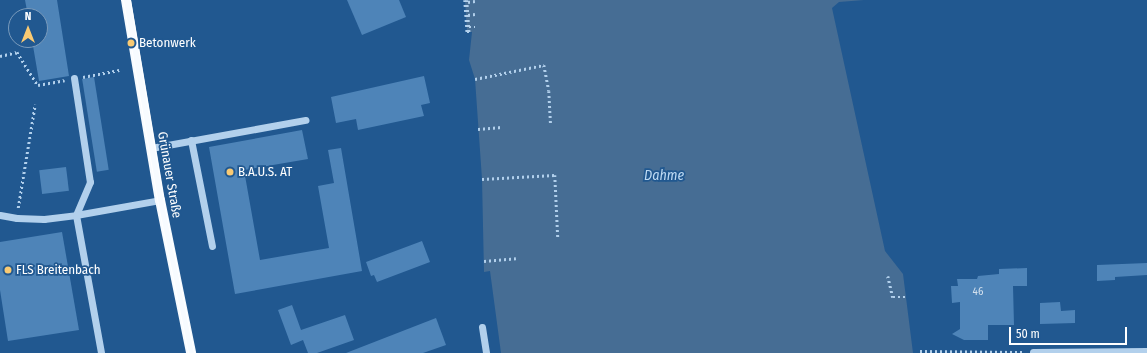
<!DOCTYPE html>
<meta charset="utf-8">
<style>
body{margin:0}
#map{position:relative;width:1147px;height:353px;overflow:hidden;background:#215890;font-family:"Fira Sans Condensed",sans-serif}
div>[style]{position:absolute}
.water>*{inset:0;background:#466d94}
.building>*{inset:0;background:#4e84b8;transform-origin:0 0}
.path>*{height:2.5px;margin-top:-1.25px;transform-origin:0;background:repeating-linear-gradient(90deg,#b2d0ec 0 2px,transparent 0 5px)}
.minor>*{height:7px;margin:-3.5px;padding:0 3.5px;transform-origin:3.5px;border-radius:3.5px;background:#b2d0ec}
.major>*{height:10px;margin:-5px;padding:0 5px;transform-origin:5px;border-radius:5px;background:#f7fbff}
.tram>*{height:1px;margin:-0.5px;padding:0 0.5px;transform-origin:0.5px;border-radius:0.5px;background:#fff}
.dots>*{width:11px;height:11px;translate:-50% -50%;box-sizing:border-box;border:2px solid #215890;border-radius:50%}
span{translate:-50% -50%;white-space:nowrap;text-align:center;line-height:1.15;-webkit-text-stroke:3.5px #215890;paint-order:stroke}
.number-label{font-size:11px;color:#d3e0ed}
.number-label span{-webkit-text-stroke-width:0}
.poi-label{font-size:13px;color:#fff}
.left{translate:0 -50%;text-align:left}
.street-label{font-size:13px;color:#fff}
.water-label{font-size:14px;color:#bedaf3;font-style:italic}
.north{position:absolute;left:8px;top:8px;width:40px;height:40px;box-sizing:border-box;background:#215890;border:1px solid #7a9bbc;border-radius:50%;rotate:0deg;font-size:11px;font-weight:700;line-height:16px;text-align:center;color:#fff}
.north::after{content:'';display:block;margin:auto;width:14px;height:18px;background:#f9ca73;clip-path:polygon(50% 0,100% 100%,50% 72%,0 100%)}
.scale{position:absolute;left:1009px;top:327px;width:118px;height:18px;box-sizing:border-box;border:2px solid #fff;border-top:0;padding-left:5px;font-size:12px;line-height:14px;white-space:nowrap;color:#fff;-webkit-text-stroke:3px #215890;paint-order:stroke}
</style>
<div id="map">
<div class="water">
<i style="clip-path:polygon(465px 0,864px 0,839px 2px,832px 8px,885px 251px,903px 274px,913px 353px,501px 353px,490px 271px,484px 272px,482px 179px,475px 79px,469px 60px,472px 32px,467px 32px)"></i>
</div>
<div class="building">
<i style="clip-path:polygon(25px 0,57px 0,69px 76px,39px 81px,32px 40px,40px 40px,40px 16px,28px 16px)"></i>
<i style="clip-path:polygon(347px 0,399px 0,406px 17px,362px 35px)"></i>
<i style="clip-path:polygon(424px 76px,430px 103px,421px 105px,424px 116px,358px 130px,356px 119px,336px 123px,331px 97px)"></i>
<i style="left:94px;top:77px;width:94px;height:12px;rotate:81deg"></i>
<i style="clip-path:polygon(302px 130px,308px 159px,244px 170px,260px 260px,329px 248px,318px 186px,334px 183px,328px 150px,341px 148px,362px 271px,235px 294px,209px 147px)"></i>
<i style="left:66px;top:167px;width:24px;height:27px;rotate:83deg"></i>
<i style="clip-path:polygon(62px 232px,79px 330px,8px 341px,0 290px,0 242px)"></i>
<i style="clip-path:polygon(422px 241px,430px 262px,377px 282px,374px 275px,371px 276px,366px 262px)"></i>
<i style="clip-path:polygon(1147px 263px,1147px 275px,1115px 277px,1115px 280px,1097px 281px,1097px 265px)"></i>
<i style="clip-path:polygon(1027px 268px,1027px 286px,1013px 286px,1014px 325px,988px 325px,988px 340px,964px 340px,952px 334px,960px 329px,960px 302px,952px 303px,951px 286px,958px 286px,957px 279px,977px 279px,978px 276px,999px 274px,999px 269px)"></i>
<i style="clip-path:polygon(1060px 302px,1061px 311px,1075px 310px,1075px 323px,1040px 324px,1040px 303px)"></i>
<i style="clip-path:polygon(292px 305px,301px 330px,345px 315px,354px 340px,317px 353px,308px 353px,303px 340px,291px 345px,278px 310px)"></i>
<i style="clip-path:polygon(436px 318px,446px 345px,423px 353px,346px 353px)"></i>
</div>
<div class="path">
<i style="left:465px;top:0;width:32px;rotate:86deg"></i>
<i style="left:467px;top:32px;width:5px"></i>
<i style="left:467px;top:0;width:32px;rotate:86deg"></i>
<i style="left:468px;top:2px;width:7px;rotate:-8deg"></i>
<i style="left:468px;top:15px;width:7px;rotate:-8deg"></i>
<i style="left:469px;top:27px;width:6px"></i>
<i style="left:0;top:56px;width:17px;rotate:-13deg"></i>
<i style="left:17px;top:52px;width:39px;rotate:58deg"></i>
<i style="left:38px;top:85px;width:27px;rotate:-10deg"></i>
<i style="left:83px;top:77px;width:37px;rotate:-11deg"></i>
<i style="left:475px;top:79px;width:70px;rotate:-11.5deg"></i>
<i style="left:544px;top:65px;width:26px;rotate:79deg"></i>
<i style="left:549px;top:91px;width:34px;rotate:87deg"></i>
<i style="left:478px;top:129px;width:24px;rotate:-5deg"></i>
<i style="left:482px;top:179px;width:73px;rotate:-3.1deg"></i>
<i style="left:555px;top:175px;width:63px;rotate:87.3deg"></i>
<i style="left:18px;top:208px;width:105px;rotate:-80.7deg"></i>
<i style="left:484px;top:261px;width:32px;rotate:-5deg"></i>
<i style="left:888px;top:276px;width:22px;rotate:77deg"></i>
<i style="left:893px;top:297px;width:13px"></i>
<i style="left:920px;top:351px;width:102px;rotate:0.6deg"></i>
</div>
<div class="minor">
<i style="left:74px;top:78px;width:105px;rotate:81.3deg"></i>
<i style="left:90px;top:182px;width:36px;rotate:113deg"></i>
<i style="left:76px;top:215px;width:140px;rotate:79.7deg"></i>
<i style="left:191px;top:140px;width:108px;rotate:78.8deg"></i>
<i style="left:151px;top:148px;width:157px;rotate:-10.3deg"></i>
<i style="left:0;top:215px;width:17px;rotate:10deg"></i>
<i style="left:17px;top:218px;width:27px;rotate:2deg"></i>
<i style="left:44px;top:219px;width:32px;rotate:-7deg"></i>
<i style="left:76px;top:215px;width:85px;rotate:-10.1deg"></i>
<i style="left:482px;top:327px;width:26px;rotate:81deg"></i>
<i style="left:1033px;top:352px;width:114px;rotate:-0.5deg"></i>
</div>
<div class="major">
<i style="left:126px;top:0;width:203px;rotate:80.4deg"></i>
<i style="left:160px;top:200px;width:156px;rotate:78.5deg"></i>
</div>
<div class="tram">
<i style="left:123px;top:0;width:213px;rotate:80.3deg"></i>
<i style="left:159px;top:210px;width:146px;rotate:78.5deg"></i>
<i style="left:130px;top:0;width:207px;rotate:80.5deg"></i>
<i style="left:164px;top:204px;width:152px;rotate:78.6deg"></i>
</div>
<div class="dots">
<i style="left:131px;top:43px;background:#f9ca73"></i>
<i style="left:230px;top:172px;background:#f9ca73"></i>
<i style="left:8px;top:270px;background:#f9ca73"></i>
</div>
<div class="number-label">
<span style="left:978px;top:292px">46</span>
</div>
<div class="poi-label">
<span class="left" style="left:139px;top:43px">Betonwerk</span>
<span class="left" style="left:238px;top:172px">B.A.U.S. AT</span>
<span class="left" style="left:16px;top:270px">FLS Breitenbach</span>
</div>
<div class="street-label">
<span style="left:169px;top:175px;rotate:80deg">Grünauer Straße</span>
</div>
<div class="water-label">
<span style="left:664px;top:176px">Dahme</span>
</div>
<div class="north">N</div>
<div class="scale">50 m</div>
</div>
